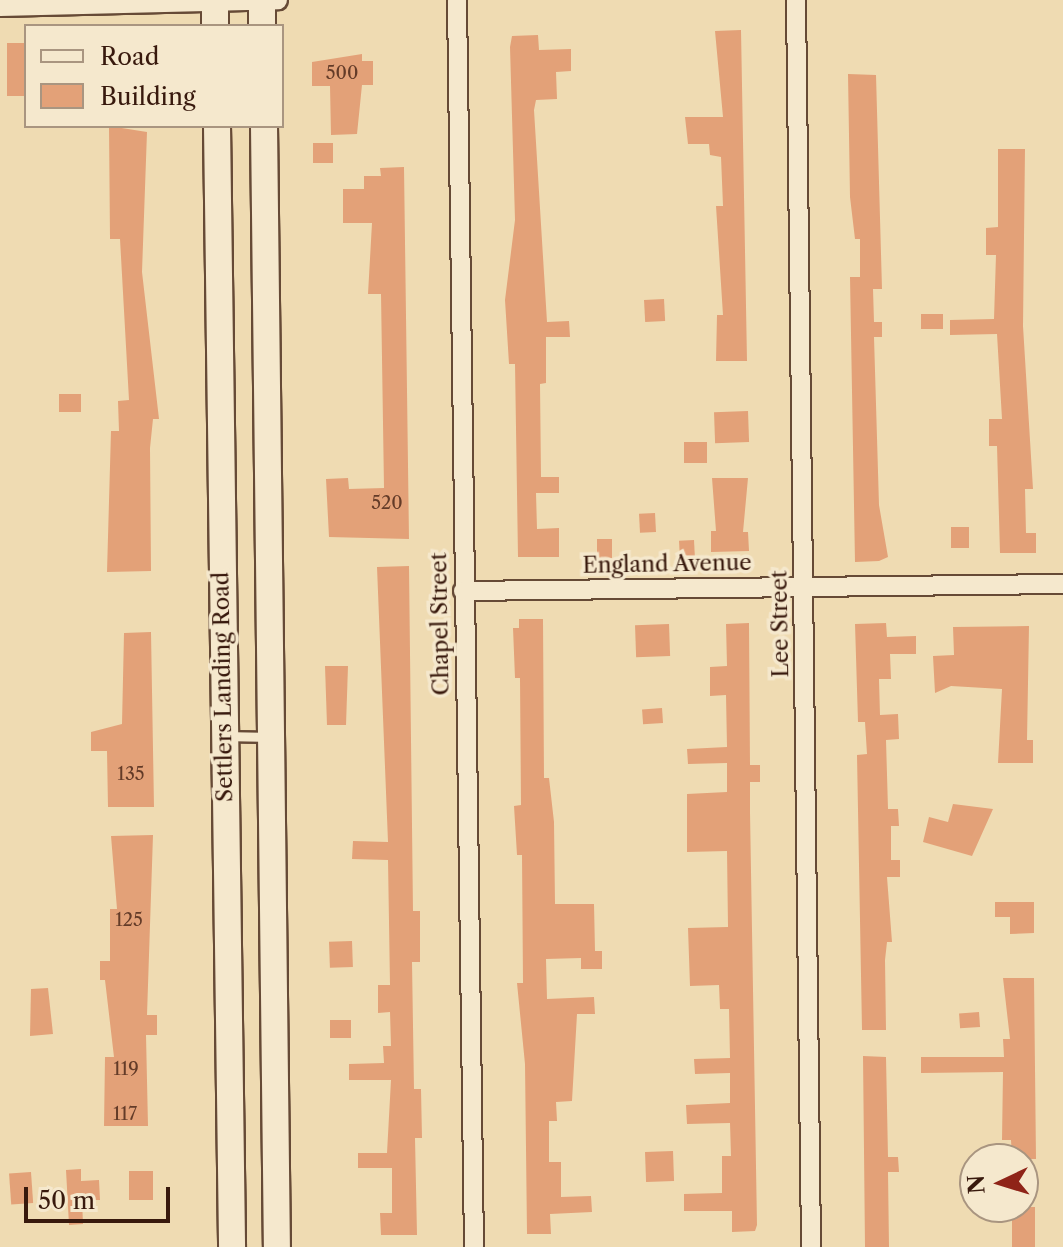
<!DOCTYPE html>
<style>
body{margin:0}
#map{position:relative;width:1063px;height:1247px;overflow:hidden;background:#efdbb2;font-family:"Libre Caslon Text",serif}
div>[style]{position:absolute}
.building>*{inset:0;background:#e3a178;transform-origin:0 0}
.roads{filter:drop-shadow(2px 0 #664a36) drop-shadow(-2px 0 #664a36) drop-shadow(0 2px #664a36) drop-shadow(0 -2px #664a36)}
.service>*{height:9px;margin:-4.5px;padding:0 4.5px;transform-origin:4.5px;border-radius:4.5px;background:#f5e8cd}
.minor>*{height:18px;margin:-9px;padding:0 9px;transform-origin:9px;border-radius:9px;background:#f5e8cd}
.secondary>*{height:26px;margin:-13px;padding:0 13px;transform-origin:13px;border-radius:13px;background:#f5e8cd}
span{translate:-50% -50%;white-space:nowrap;text-align:center;line-height:1.15;-webkit-text-stroke:7px #f5e8cd;paint-order:stroke}
.number-label{font-size:18px;color:#633b28}
.number-label span{-webkit-text-stroke-width:0}
.street-label{font-size:22px;color:#38190d}
.legend{position:absolute;left:24px;top:24px;width:260px;height:104px;box-sizing:border-box;background:#f5e8cd;border:2px solid #a99580;margin:0;padding:10px 14px;list-style:none;font-size:24px;color:#38190d}
.legend li{display:flex;align-items:center;gap:16px;height:40px}
.legend b{width:40px;border:2px solid #a99580}
.north{position:absolute;left:959px;top:1143px;width:80px;height:80px;box-sizing:border-box;background:#f5e8cd;border:2px solid #a99580;border-radius:50%;rotate:266deg;font-size:22px;font-weight:700;line-height:32px;text-align:center;color:#38190d}
.north::after{content:'';display:block;margin:auto;width:28px;height:36px;background:#8f2418;clip-path:polygon(50% 0,100% 100%,50% 72%,0 100%)}
.scale{position:absolute;left:24px;top:1187px;width:146px;height:36px;box-sizing:border-box;border:4px solid #38190d;border-top:0;padding-left:10px;font-size:24px;line-height:28px;white-space:nowrap;color:#38190d;-webkit-text-stroke:6px #f5e8cd;paint-order:stroke}
</style>
<div id="map">
<div class="building">
<i style="clip-path:polygon(741px 30px,747px 361px,716px 361px,717px 315px,723px 315px,716px 206px,723px 206px,721px 157px,710px 155px,709px 144px,688px 144px,685px 117px,723px 117px,715px 31px)"></i>
<i style="clip-path:polygon(538px 35px,539px 50px,571px 49px,571px 71px,556px 72px,557px 99px,536px 100px,534px 110px,547px 322px,569px 321px,570px 337px,546px 337px,546px 383px,540px 384px,541px 477px,559px 477px,559px 493px,536px 493px,537px 529px,559px 528px,559px 557px,518px 557px,515px 364px,509px 364px,505px 300px,515px 220px,510px 47px,512px 36px)"></i>
<i style="left:26px;top:43px;width:53px;height:19px;rotate:90deg"></i>
<i style="clip-path:polygon(362px 54px,362px 61px,373px 61px,373px 85px,362px 85px,357px 134px,331px 135px,330px 86px,312px 86px,312px 62px)"></i>
<i style="clip-path:polygon(848px 74px,876px 75px,882px 289px,873px 289px,874px 322px,882px 322px,882px 337px,874px 337px,879px 505px,888px 557px,879px 561px,855px 562px,850px 277px,860px 277px,860px 239px,855px 239px,850px 197px)"></i>
<i style="clip-path:polygon(109px 126px,147px 132px,142px 272px,159px 419px,153px 419px,150px 448px,151px 571px,107px 572px,111px 431px,119px 431px,118px 401px,129px 400px,120px 239px,110px 239px)"></i>
<i style="left:333px;top:143px;width:20px;height:20px;rotate:90deg"></i>
<i style="clip-path:polygon(998px 149px,1025px 149px,1023px 326px,1033px 489px,1025px 489px,1026px 533px,1036px 533px,1036px 553px,1000px 553px,997px 446px,989px 446px,989px 419px,1002px 419px,997px 334px,950px 335px,950px 320px,994px 319px,996px 255px,986px 255px,986px 228px,998px 227px)"></i>
<i style="clip-path:polygon(404px 167px,409px 539px,329px 537px,326px 479px,348px 478px,349px 489px,384px 488px,381px 294px,368px 294px,372px 223px,343px 223px,343px 189px,364px 189px,364px 176px,381px 176px,380px 168px)"></i>
<i style="left:664px;top:299px;width:22px;height:20px;rotate:87deg"></i>
<i style="left:921px;top:314px;width:22px;height:15px"></i>
<i style="left:81px;top:394px;width:18px;height:22px;rotate:90deg"></i>
<i style="left:748px;top:411px;width:31px;height:34px;rotate:88deg"></i>
<i style="left:684px;top:442px;width:23px;height:21px"></i>
<i style="clip-path:polygon(712px 478px,748px 478px,743px 532px,748px 532px,749px 551px,711px 552px,711px 531px,716px 531px)"></i>
<i style="left:655px;top:513px;width:19px;height:16px;rotate:87deg"></i>
<i style="left:969px;top:527px;width:21px;height:18px;rotate:90deg"></i>
<i style="left:597px;top:539px;width:15px;height:19px"></i>
<i style="left:694px;top:540px;width:22px;height:15px;rotate:87deg"></i>
<i style="clip-path:polygon(409px 566px,413px 911px,420px 911px,420px 962px,412px 962px,414px 1089px,421px 1089px,422px 1138px,415px 1138px,417px 1235px,381px 1235px,380px 1213px,392px 1213px,392px 1168px,358px 1168px,358px 1153px,387px 1153px,391px 1080px,349px 1080px,349px 1064px,384px 1063px,383px 1046px,391px 1046px,390px 1012px,378px 1013px,378px 985px,390px 985px,388px 860px,352px 859px,353px 841px,388px 842px,377px 567px)"></i>
<i style="clip-path:polygon(519px 619px,543px 619px,544px 778px,549px 778px,554px 822px,555px 904px,594px 904px,595px 951px,602px 951px,602px 969px,581px 969px,581px 958px,546px 959px,547px 999px,594px 997px,595px 1014px,577px 1014px,572px 1101px,556px 1102px,557px 1121px,549px 1121px,549px 1162px,561px 1162px,561px 1197px,591px 1196px,592px 1212px,550px 1214px,551px 1234px,527px 1234px,525px 1064px,517px 983px,523px 983px,522px 855px,517px 855px,514px 806px,521px 805px,520px 678px,515px 678px,513px 628px,519px 628px)"></i>
<i style="clip-path:polygon(749px 623px,750px 765px,760px 765px,760px 782px,750px 782px,750px 812px,757px 1225px,755px 1231px,732px 1232px,732px 1211px,684px 1211px,684px 1194px,722px 1193px,722px 1156px,731px 1156px,730px 1123px,687px 1124px,686px 1105px,730px 1103px,730px 1073px,695px 1074px,694px 1059px,730px 1058px,729px 1009px,720px 1009px,719px 985px,690px 986px,688px 928px,728px 927px,727px 851px,687px 852px,687px 794px,727px 792px,727px 763px,688px 764px,687px 749px,727px 747px,726px 695px,710px 696px,710px 667px,727px 666px,726px 624px)"></i>
<i style="clip-path:polygon(886px 623px,887px 637px,916px 636px,916px 654px,890px 654px,891px 679px,879px 679px,880px 715px,898px 714px,899px 739px,886px 740px,888px 809px,898px 809px,899px 826px,891px 826px,891px 860px,900px 860px,900px 877px,887px 877px,892px 942px,887px 942px,885px 960px,886px 1030px,862px 1030px,857px 755px,867px 754px,865px 722px,858px 722px,855px 624px)"></i>
<i style="left:669px;top:624px;width:32px;height:34px;rotate:88deg"></i>
<i style="clip-path:polygon(1029px 626px,1027px 740px,1033px 740px,1033px 763px,998px 763px,1002px 689px,951px 686px,935px 693px,933px 656px,954px 655px,953px 627px)"></i>
<i style="clip-path:polygon(151px 632px,154px 807px,108px 807px,107px 751px,91px 751px,91px 732px,122px 724px,124px 633px)"></i>
<i style="clip-path:polygon(325px 666px,348px 666px,346px 725px,327px 725px)"></i>
<i style="left:662px;top:708px;width:15px;height:20px;rotate:86deg"></i>
<i style="clip-path:polygon(953px 804px,993px 809px,972px 856px,923px 842px,929px 817px,948px 822px)"></i>
<i style="clip-path:polygon(153px 835px,147px 1015px,157px 1015px,157px 1035px,146px 1035px,148px 1126px,104px 1126px,105px 1057px,114px 1057px,105px 980px,100px 980px,100px 961px,110px 961px,110px 909px,117px 909px,111px 836px)"></i>
<i style="clip-path:polygon(995px 902px,1034px 902px,1034px 933px,1010px 934px,1010px 917px,995px 917px)"></i>
<i style="left:352px;top:941px;width:26px;height:23px;rotate:88deg"></i>
<i style="clip-path:polygon(1003px 978px,1034px 978px,1036px 1159px,1012px 1159px,1011px 1140px,1002px 1140px,1003px 1072px,921px 1073px,921px 1057px,1004px 1057px,1003px 1039px,1010px 1039px)"></i>
<i style="clip-path:polygon(48px 988px,53px 1034px,30px 1036px,31px 989px)"></i>
<i style="left:979px;top:1012px;width:15px;height:20px;rotate:86deg"></i>
<i style="left:351px;top:1020px;width:18px;height:21px;rotate:90deg"></i>
<i style="clip-path:polygon(863px 1056px,886px 1057px,888px 1157px,898px 1157px,899px 1172px,888px 1172px,889px 1247px,865px 1247px)"></i>
<i style="left:673px;top:1151px;width:30px;height:28px;rotate:88deg"></i>
<i style="clip-path:polygon(81px 1169px,81px 1181px,99px 1180px,100px 1200px,82px 1200px,83px 1224px,69px 1225px,66px 1170px)"></i>
<i style="left:129px;top:1171px;width:24px;height:29px"></i>
<i style="left:31px;top:1172px;width:31px;height:22px;rotate:86deg"></i>
<i style="left:1012px;top:1207px;width:23px;height:40px"></i>
</div>
<div class="roads">
<div class="service">
<i style="left:227px;top:736px;width:41px;rotate:1.4deg"></i>
</div>
<div class="minor">
<i style="left:457px;top:0;width:1247px;rotate:89.22deg"></i>
<i style="left:796px;top:0;width:1247px;rotate:89.31deg"></i>
<i style="left:0;top:7px;width:278px;rotate:-1.4deg"></i>
<i style="left:463px;top:591px;width:600px;rotate:-0.67deg"></i>
</div>
<div class="secondary">
<i style="left:215px;top:0;width:26px;rotate:90deg"></i>
<i style="left:262px;top:0;width:26px;rotate:90deg"></i>
<i style="left:217px;top:126px;width:1121px;rotate:89.23deg"></i>
<i style="left:264px;top:126px;width:1121px;rotate:89.34deg"></i>
</div>
</div>
<div class="number-label">
<span style="left:342px;top:73px">500</span>
<span style="left:387px;top:503px">520</span>
<span style="left:131px;top:774px">135</span>
<span style="left:129px;top:920px">125</span>
<span style="left:126px;top:1069px">119</span>
<span style="left:125px;top:1114px">117</span>
</div>
<div class="street-label">
<span style="left:667px;top:564px;rotate:-1deg">England Avenue</span>
<span style="left:440px;top:624px;rotate:-91deg">Chapel Street</span>
<span style="left:780px;top:624px;rotate:-91deg">Lee Street</span>
<span style="left:223px;top:687px;rotate:-91deg">Settlers Landing Road</span>
</div>
<ul class="legend">
<li><b style="height:10px;background:#f5e8cd"></b>Road</li>
<li><b style="height:22px;background:#e3a178"></b>Building</li>
</ul>
<div class="north">N</div>
<div class="scale">50 m</div>
</div>
